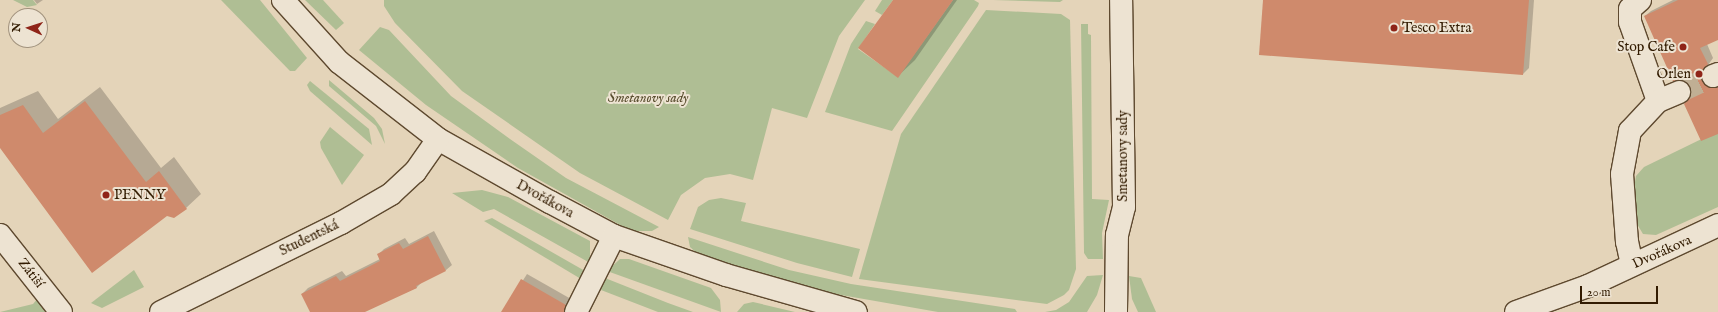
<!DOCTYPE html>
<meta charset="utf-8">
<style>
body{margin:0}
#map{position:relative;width:1718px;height:312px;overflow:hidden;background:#e4d4b9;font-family:"IM FELL English",serif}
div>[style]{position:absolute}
.green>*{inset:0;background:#afbe94}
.shadow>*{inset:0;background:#0003}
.building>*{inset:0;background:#cf8a6c}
.minor-tunnel>*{height:22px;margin-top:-11px;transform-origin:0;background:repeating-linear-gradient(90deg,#c0af94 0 22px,transparent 0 33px)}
.roads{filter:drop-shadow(1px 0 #5e492f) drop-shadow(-1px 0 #5e492f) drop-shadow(0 1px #5e492f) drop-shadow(0 -1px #5e492f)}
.minor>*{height:22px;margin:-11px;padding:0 11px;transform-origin:11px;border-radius:11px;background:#ede3d2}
.dots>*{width:11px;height:11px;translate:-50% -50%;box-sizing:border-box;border:2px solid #ede3d2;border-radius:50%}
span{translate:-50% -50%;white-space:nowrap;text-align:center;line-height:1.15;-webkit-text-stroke:4px #ede3d2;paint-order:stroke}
.poi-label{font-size:14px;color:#321b01}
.left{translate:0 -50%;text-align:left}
.right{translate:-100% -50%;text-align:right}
.park-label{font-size:14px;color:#584c2d;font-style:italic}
.street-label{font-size:14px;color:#321b01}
.north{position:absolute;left:8px;top:8px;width:40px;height:40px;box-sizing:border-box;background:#ede3d2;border:1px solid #a2937e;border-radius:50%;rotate:273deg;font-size:11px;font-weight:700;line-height:16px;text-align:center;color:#321b01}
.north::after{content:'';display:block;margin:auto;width:14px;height:18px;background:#8f2418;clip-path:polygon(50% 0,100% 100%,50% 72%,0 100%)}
.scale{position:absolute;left:1580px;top:286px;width:78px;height:18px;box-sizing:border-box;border:2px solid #321b01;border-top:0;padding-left:5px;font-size:12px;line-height:14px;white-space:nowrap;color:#321b01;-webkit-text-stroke:3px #ede3d2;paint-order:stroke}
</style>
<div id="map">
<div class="green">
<i style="clip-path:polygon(13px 0,33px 0,37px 5px,27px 7px)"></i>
<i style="clip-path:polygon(221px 0,260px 0,307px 58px,295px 71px,290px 71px)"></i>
<i style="clip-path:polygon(305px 0,323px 0,344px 23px,336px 30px)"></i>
<i style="clip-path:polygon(384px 0,865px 0,839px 36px,807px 118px,772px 108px,753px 180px,730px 174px,705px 178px,681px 195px,668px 220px,580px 173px,462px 91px,395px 23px,384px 6px)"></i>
<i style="clip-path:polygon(882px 0,893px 0,882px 15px,875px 11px)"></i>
<i style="clip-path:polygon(953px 0,974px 0,979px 3px,978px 6px,892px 131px,825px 112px,851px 44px,866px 21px,875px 24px,858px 49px,898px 77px)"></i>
<i style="clip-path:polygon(993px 0,1063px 0,1060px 2px)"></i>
<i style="clip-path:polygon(986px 10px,1061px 14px,1070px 20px,1076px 269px,1069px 290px,1064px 295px,1047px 304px,859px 279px,901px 134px)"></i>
<i style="clip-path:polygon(1081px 24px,1088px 24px,1088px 34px,1091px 35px,1092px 199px,1109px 200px,1102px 233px,1103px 259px,1088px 259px,1084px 253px)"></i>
<i style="clip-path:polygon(380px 27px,389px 30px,451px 96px,510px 139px,566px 178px,659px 227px,652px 231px,631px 231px,518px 168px,426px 105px,359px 50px)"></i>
<i style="clip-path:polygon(329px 80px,374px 118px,382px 129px,385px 144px,376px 126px,329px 86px)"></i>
<i style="clip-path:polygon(310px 81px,369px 129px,372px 145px,310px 91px,307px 85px)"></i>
<i style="clip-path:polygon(330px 127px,364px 155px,342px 185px,321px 148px,320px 142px)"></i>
<i style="clip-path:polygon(1718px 131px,1718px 207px,1656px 235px,1643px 234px,1637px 224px,1633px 194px,1636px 176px,1644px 167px)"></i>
<i style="clip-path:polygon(482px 190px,508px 197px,590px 241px,590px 263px,494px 209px,483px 212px,452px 193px)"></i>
<i style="clip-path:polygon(721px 198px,746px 203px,741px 221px,860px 249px,852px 277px,797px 263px,690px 229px,698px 207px,709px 200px)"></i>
<i style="clip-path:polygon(492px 218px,585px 271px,581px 279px,484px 221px)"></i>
<i style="clip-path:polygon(688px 237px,789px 270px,851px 284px,1015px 309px,1017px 312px,938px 312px,824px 292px,701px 257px,690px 247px)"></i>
<i style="clip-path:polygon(620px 259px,629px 259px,711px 288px,720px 300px,721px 312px,607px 271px)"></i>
<i style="clip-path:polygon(134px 270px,144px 287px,102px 308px,91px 303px)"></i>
<i style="clip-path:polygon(1103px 275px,1097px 295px,1087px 312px,1045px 312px,1056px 310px,1069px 302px,1087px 276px)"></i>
<i style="clip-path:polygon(1129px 276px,1141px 278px,1156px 312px,1138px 312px,1132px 299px)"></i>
<i style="clip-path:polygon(605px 278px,668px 303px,693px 312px,658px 312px,601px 290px)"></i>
<i style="clip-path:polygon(39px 297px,46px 312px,0 312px,33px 304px)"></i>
<i style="clip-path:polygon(753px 302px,795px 312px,737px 312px,744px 304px)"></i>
</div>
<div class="shadow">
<i style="clip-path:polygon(34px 0,43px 0,37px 4px)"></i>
<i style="clip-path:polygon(894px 0,957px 0,915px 60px,898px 76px)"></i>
<i style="clip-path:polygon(1264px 0,1534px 0,1529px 68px,1523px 74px)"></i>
<i style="clip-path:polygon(1673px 0,1718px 0,1718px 38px,1707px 44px,1713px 58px,1706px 68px,1718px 81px,1718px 133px,1692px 94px,1691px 86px,1645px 16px,1651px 11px)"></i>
<i style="clip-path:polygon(100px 87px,161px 168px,174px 157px,201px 194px,186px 208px,0 146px,0 108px,38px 91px,58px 119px)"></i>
<i style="clip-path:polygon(434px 231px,452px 265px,446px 270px,422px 282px,416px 288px,361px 312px,311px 312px,302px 294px,308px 288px,342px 271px,346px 276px,380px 259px,378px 255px,384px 249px,405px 238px,409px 244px)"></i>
<i style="clip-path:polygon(527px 274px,571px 299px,571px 312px,503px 312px)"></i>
</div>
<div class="building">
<i style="clip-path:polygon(893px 0,953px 0,898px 78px,858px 48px)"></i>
<i style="clip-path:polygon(1263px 0,1529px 0,1523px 75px,1259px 55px)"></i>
<i style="clip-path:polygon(1678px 0,1718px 0,1718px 40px,1700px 48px,1708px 64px,1701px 74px,1702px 81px,1711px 88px,1718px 87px,1718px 134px,1701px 141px,1684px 104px,1691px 94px,1690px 87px,1681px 80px,1673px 81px,1644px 16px)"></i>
<i style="clip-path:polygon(85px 101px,146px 182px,159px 171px,187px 209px,174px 218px,167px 216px,92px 273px,0 148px,0 115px,23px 105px,43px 133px)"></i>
<i style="clip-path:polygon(428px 236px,446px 271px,416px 286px,417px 288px,365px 312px,310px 312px,301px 294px,336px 276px,340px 281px,380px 261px,377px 254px,399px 243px,403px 249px)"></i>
<i style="clip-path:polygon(521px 279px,566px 305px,564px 312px,501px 312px)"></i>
</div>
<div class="minor-tunnel">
<i style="left:1679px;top:92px;width:38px;rotate:-25deg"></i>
</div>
<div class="roads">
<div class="minor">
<i style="left:283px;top:0;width:84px;rotate:47.9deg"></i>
<i style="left:339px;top:62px;width:125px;rotate:37.9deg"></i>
<i style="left:438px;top:139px;width:129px;rotate:29.4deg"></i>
<i style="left:550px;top:202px;width:72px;rotate:28deg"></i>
<i style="left:614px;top:236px;width:119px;rotate:19.2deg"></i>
<i style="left:726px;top:275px;width:135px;rotate:15.9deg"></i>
<i style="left:1640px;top:0;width:13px;rotate:138deg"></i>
<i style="left:1630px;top:9px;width:13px;rotate:90deg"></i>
<i style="left:1630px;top:22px;width:84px;rotate:70.5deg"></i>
<i style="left:1713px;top:76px;width:5px;rotate:-22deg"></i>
<i style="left:0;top:235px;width:98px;rotate:51.6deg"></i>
<i style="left:1632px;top:265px;width:24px;rotate:-102deg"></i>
<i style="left:1627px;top:242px;width:68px;rotate:-94.2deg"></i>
<i style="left:1622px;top:174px;width:44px;rotate:-79.5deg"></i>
<i style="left:1630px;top:131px;width:41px;rotate:-47deg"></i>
<i style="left:1658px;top:101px;width:23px;rotate:-23deg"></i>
<i style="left:161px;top:312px;width:201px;rotate:-26.3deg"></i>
<i style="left:341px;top:223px;width:58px;rotate:-30.1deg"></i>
<i style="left:391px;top:194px;width:33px;rotate:-43deg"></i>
<i style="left:415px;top:172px;width:40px;rotate:-55.1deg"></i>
<i style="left:576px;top:312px;width:85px;rotate:-63.4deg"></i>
<i style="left:1116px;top:312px;width:77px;rotate:-89.3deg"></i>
<i style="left:1117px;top:235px;width:29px;rotate:-76deg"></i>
<i style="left:1124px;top:207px;width:207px;rotate:-90.8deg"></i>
<i style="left:1516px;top:312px;width:77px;rotate:-19.9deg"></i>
<i style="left:1588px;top:286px;width:144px;rotate:-25.1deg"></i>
</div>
</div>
<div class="dots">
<i style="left:1394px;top:28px;background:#8f2418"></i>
<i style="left:1683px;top:47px;background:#8f2418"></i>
<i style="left:1699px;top:74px;background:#8f2418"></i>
<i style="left:106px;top:195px;background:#8f2418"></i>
</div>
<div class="poi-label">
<span class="left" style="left:1402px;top:28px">Tesco Extra</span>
<span class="right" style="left:1675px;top:47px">Stop Cafe</span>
<span class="right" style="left:1691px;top:74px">Orlen</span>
<span class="left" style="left:114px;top:195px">PENNY</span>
</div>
<div class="park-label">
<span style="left:648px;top:98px">Smetanovy sady</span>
</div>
<div class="street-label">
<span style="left:1123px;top:156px;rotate:-90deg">Smetanovy sady</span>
<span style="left:545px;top:199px;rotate:29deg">Dvořákova</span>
<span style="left:309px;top:238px;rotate:-26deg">Studentská</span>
<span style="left:1662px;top:252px;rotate:-24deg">Dvořákova</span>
<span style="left:31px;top:273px;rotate:52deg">Zátiší</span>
</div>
<div class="north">N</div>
<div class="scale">20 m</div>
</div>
